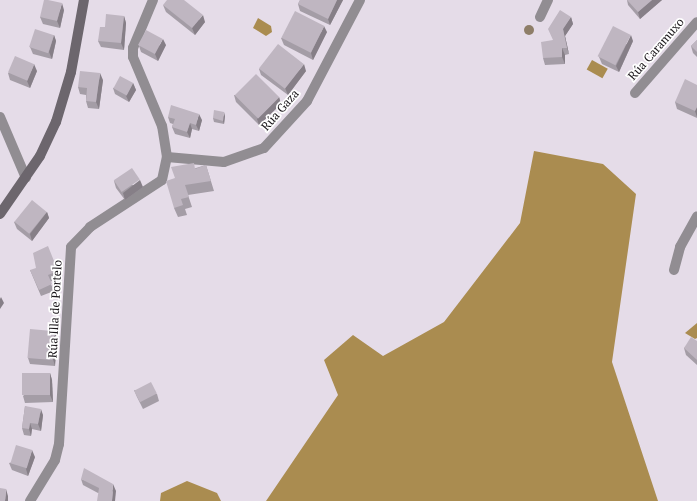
<!DOCTYPE html>
<meta charset="utf-8">
<style>
body{margin:0}
#map{position:relative;width:697px;height:501px;overflow:hidden;background:#e5dce8;font-family:"PT Serif",serif}
div>[style]{position:absolute}
.water>*{inset:0;background:#aa8c50;transform-origin:0 0}
.street>*{height:10px;margin:-5px;padding:0 5px;transform-origin:5px;border-radius:5px;background:#918d92}
.secondary>*{height:10px;margin:-5px;padding:0 5px;transform-origin:5px;border-radius:5px;background:#6c666d}
.trees>*{width:10px;height:10px;margin:-5px;border-radius:50%;background:#8e7e68}
.wall>*{inset:0;background:#a49da6}
.shaded-wall>*{inset:0;background:#867f87}
.building>*{inset:0;background:#bfb6c1;transform-origin:0 0}
span{translate:-50% -50%;white-space:nowrap;text-align:center;line-height:1.15;-webkit-text-stroke:3.5px #fff;paint-order:stroke}
.street-label{font-size:12px;color:#1a161a}
</style>
<div id="map">
<div class="water">
<i style="clip-path:polygon(258px 18px,271px 26px,272px 32px,266px 36px,253px 28px)"></i>
<i style="left:592px;top:60px;width:18px;height:11px;rotate:29deg"></i>
<i style="clip-path:polygon(534px 151px,603px 164px,636px 194px,612px 362px,658px 501px,266px 501px,338px 395px,324px 360px,353px 335px,383px 356px,444px 322px,520px 223px)"></i>
<i style="clip-path:polygon(697px 323px,697px 338px,695px 339px,685px 333px)"></i>
<i style="clip-path:polygon(187px 481px,217px 493px,221px 501px,160px 501px,161px 493px)"></i>
</div>
<div class="street">
<i style="left:540px;top:17px;width:19px;rotate:-65deg"></i>
<i style="left:635px;top:93px;width:94px;rotate:-48.9deg"></i>
<i style="left:0;top:117px;width:66px;rotate:66.9deg"></i>
<i style="left:167px;top:157px;width:57px;rotate:5deg"></i>
<i style="left:224px;top:162px;width:42px;rotate:-19.3deg"></i>
<i style="left:264px;top:148px;width:64px;rotate:-47.5deg"></i>
<i style="left:307px;top:101px;width:114px;rotate:-62.3deg"></i>
<i style="left:674px;top:270px;width:24px;rotate:-75deg"></i>
<i style="left:680px;top:247px;width:35px;rotate:-61deg"></i>
<i style="left:30px;top:501px;width:48px;rotate:-58.6deg"></i>
<i style="left:55px;top:460px;width:16px;rotate:-76deg"></i>
<i style="left:59px;top:444px;width:197px;rotate:-86.5deg"></i>
<i style="left:71px;top:247px;width:28px;rotate:-46deg"></i>
<i style="left:90px;top:227px;width:86px;rotate:-33.1deg"></i>
<i style="left:162px;top:180px;width:24px;rotate:-78deg"></i>
<i style="left:167px;top:157px;width:31px;rotate:-99deg"></i>
<i style="left:162px;top:126px;width:75px;rotate:-112.8deg"></i>
<i style="left:133px;top:57px;width:9px;rotate:-90deg"></i>
<i style="left:133px;top:48px;width:52px;rotate:-67.4deg"></i>
</div>
<div class="secondary">
<i style="left:0;top:214px;width:70px;rotate:-55.4deg"></i>
<i style="left:40px;top:156px;width:38px;rotate:-65deg"></i>
<i style="left:56px;top:122px;width:52px;rotate:-73.3deg"></i>
<i style="left:71px;top:72px;width:73px;rotate:-79.8deg"></i>
</div>
<div class="trees">
<i style="left:529px;top:30px"></i>
</div>
<div class="wall">
<i style="clip-path:polygon(300px 0,343px 0,330px 25px,300px 11px,298px 4px)"></i>
<i style="clip-path:polygon(627px 0,662px 0,640px 19px,628px 5px)"></i>
<i style="clip-path:polygon(163px 5px,205px 22px,195px 35px,166px 12px)"></i>
<i style="clip-path:polygon(64px 10px,60px 28px,43px 24px,40px 17px)"></i>
<i style="clip-path:polygon(124px 16px,126px 23px,124px 50px,101px 47px,98px 41px,105px 27px)"></i>
<i style="clip-path:polygon(571px 17px,573px 24px,565px 36px,569px 54px,565px 55px,565px 64px,545px 65px,543px 58px,553px 40px)"></i>
<i style="clip-path:polygon(327px 32px,313px 60px,284px 45px,281px 38px)"></i>
<i style="clip-path:polygon(54px 35px,56px 41px,52px 59px,33px 54px,30px 47px)"></i>
<i style="clip-path:polygon(697px 40px,697px 57px,693px 53px,691px 46px)"></i>
<i style="clip-path:polygon(633px 41px,619px 72px,602px 64px,599px 57px)"></i>
<i style="clip-path:polygon(166px 45px,158px 61px,141px 52px,139px 46px)"></i>
<i style="clip-path:polygon(259px 69px,306px 71px,288px 95px,261px 75px)"></i>
<i style="clip-path:polygon(37px 71px,30px 88px,10px 80px,8px 73px)"></i>
<i style="clip-path:polygon(103px 80px,99px 109px,88px 108px,86px 101px,86px 95px,80px 94px,78px 87px)"></i>
<i style="clip-path:polygon(133px 83px,136px 90px,129px 102px,115px 94px,113px 88px)"></i>
<i style="clip-path:polygon(697px 85px,697px 118px,677px 109px,675px 102px)"></i>
<i style="clip-path:polygon(234px 95px,279px 97px,281px 104px,259px 125px,236px 102px)"></i>
<i style="clip-path:polygon(225px 116px,224px 124px,214px 122px,213px 118px)"></i>
<i style="clip-path:polygon(168px 117px,202px 120px,199px 131px,192px 129px,190px 138px,175px 134px,172px 127px,173px 124px,170px 123px)"></i>
<i style="clip-path:polygon(206px 165px,214px 191px,188px 195px,192px 207px,185px 209px,187px 215px,178px 217px,174px 208px,175px 178px,196px 168px)"></i>
<i style="clip-path:polygon(114px 181px,143px 187px,125px 200px,116px 188px)"></i>
<i style="clip-path:polygon(47px 212px,49px 218px,32px 241px,17px 229px,14px 222px)"></i>
<i style="clip-path:polygon(30px 270px,58px 271px,61px 277px,50px 282px,54px 291px,41px 296px)"></i>
<i style="clip-path:polygon(55px 331px,57px 337px,55px 366px,30px 364px,28px 358px)"></i>
<i style="clip-path:polygon(697px 341px,697px 365px,686px 355px,684px 348px)"></i>
<i style="clip-path:polygon(50px 373px,52px 380px,53px 402px,25px 403px,23px 396px)"></i>
<i style="clip-path:polygon(134px 390px,157px 394px,159px 401px,143px 409px,137px 397px)"></i>
<i style="clip-path:polygon(25px 406px,43px 415px,41px 431px,32px 429px,31px 436px,24px 435px,22px 428px)"></i>
<i style="clip-path:polygon(35px 457px,28px 476px,12px 470px,9px 463px)"></i>
<i style="clip-path:polygon(81px 479px,116px 491px,98px 493px,83px 485px)"></i>
</div>
<div class="shaded-wall">
<i style="clip-path:polygon(337px 0,343px 0,330px 25px,328px 19px)"></i>
<i style="clip-path:polygon(652px 0,662px 0,640px 19px,638px 12px)"></i>
<i style="clip-path:polygon(62px 3px,64px 10px,60px 28px,57px 21px)"></i>
<i style="clip-path:polygon(203px 15px,205px 22px,195px 35px,192px 28px)"></i>
<i style="clip-path:polygon(124px 16px,126px 23px,124px 50px,121px 43px)"></i>
<i style="clip-path:polygon(571px 17px,573px 24px,565px 36px,569px 54px,567px 48px,563px 29px)"></i>
<i style="clip-path:polygon(324px 26px,327px 32px,313px 60px,311px 53px)"></i>
<i style="clip-path:polygon(54px 35px,56px 41px,52px 59px,49px 52px)"></i>
<i style="clip-path:polygon(631px 35px,633px 41px,619px 72px,616px 66px)"></i>
<i style="clip-path:polygon(163px 39px,166px 45px,158px 61px,155px 54px)"></i>
<i style="clip-path:polygon(562px 48px,565px 55px,565px 64px,562px 57px)"></i>
<i style="clip-path:polygon(34px 64px,37px 71px,30px 88px,27px 81px)"></i>
<i style="clip-path:polygon(304px 64px,306px 71px,288px 95px,285px 88px)"></i>
<i style="clip-path:polygon(100px 73px,103px 80px,99px 109px,96px 102px)"></i>
<i style="clip-path:polygon(133px 83px,136px 90px,129px 102px,126px 96px)"></i>
<i style="clip-path:polygon(279px 97px,281px 104px,259px 125px,257px 119px)"></i>
<i style="clip-path:polygon(697px 107px,697px 117px,695px 111px)"></i>
<i style="clip-path:polygon(224px 112px,225px 116px,224px 124px,223px 121px)"></i>
<i style="clip-path:polygon(199px 114px,202px 120px,199px 131px,196px 125px)"></i>
<i style="clip-path:polygon(190px 123px,192px 129px,190px 138px,187px 132px)"></i>
<i style="clip-path:polygon(140px 180px,143px 187px,125px 200px,123px 193px)"></i>
<i style="clip-path:polygon(47px 212px,49px 218px,32px 241px,30px 234px)"></i>
<i style="clip-path:polygon(1px 297px,4px 303px,0 309px,0 299px)"></i>
<i style="clip-path:polygon(55px 331px,57px 337px,55px 366px,53px 359px)"></i>
<i style="clip-path:polygon(50px 373px,52px 380px,53px 402px,50px 395px)"></i>
<i style="clip-path:polygon(41px 409px,43px 415px,41px 431px,38px 424px)"></i>
<i style="clip-path:polygon(30px 423px,32px 429px,31px 436px,29px 429px)"></i>
<i style="clip-path:polygon(32px 450px,35px 457px,28px 476px,26px 469px)"></i>
<i style="clip-path:polygon(113px 484px,116px 491px,115px 501px,112px 501px)"></i>
<i style="clip-path:polygon(6px 489px,8px 496px,8px 501px,5px 501px)"></i>
</div>
<div class="building">
<i style="clip-path:polygon(44px 0,48px 0,62px 3px,57px 21px,40px 17px)"></i>
<i style="clip-path:polygon(167px 0,184px 0,203px 15px,192px 28px,163px 5px)"></i>
<i style="clip-path:polygon(300px 0,337px 0,328px 19px,298px 4px)"></i>
<i style="clip-path:polygon(627px 0,652px 0,638px 12px)"></i>
<i style="clip-path:polygon(560px 10px,571px 17px,563px 29px,567px 48px,562px 48px,562px 57px,543px 58px,541px 42px,553px 40px,548px 29px)"></i>
<i style="left:295px;top:11px;width:33px;height:30px;rotate:27deg"></i>
<i style="clip-path:polygon(106px 14px,124px 16px,121px 43px,98px 41px,100px 27px,105px 27px)"></i>
<i style="left:613px;top:26px;width:20px;height:34px;rotate:27deg"></i>
<i style="left:35px;top:29px;width:20px;height:19px;rotate:18deg"></i>
<i style="left:146px;top:30px;width:19px;height:17px;rotate:28deg"></i>
<i style="clip-path:polygon(697px 40px,697px 52px,691px 46px)"></i>
<i style="left:278px;top:44px;width:33px;height:31px;rotate:38deg"></i>
<i style="left:15px;top:56px;width:21px;height:18px;rotate:23deg"></i>
<i style="clip-path:polygon(80px 71px,100px 73px,96px 102px,86px 101px,87px 88px,78px 87px)"></i>
<i style="left:256px;top:74px;width:33px;height:30px;rotate:45deg"></i>
<i style="left:120px;top:76px;width:15px;height:14px;rotate:28deg"></i>
<i style="clip-path:polygon(685px 79px,697px 85px,697px 107px,695px 111px,675px 102px)"></i>
<i style="clip-path:polygon(171px 105px,199px 114px,196px 125px,190px 123px,187px 132px,172px 127px,175px 119px,168px 117px)"></i>
<i style="clip-path:polygon(214px 110px,224px 112px,223px 121px,213px 118px)"></i>
<i style="clip-path:polygon(194px 163px,195px 169px,206px 165px,211px 181px,185px 185px,189px 197px,181px 199px,183px 205px,174px 208px,166px 181px,175px 178px,171px 167px)"></i>
<i style="left:132px;top:168px;width:14px;height:22px;rotate:56deg"></i>
<i style="left:32px;top:200px;width:19px;height:28px;rotate:39deg"></i>
<i style="clip-path:polygon(48px 246px,58px 271px,48px 275px,52px 284px,39px 290px,30px 270px,36px 268px,33px 253px)"></i>
<i style="left:30px;top:329px;width:25px;height:29px;rotate:5deg"></i>
<i style="clip-path:polygon(691px 337px,697px 341px,697px 360px,684px 348px)"></i>
<i style="left:50px;top:373px;width:22px;height:28px;rotate:90deg"></i>
<i style="left:151px;top:382px;width:13px;height:19px;rotate:63deg"></i>
<i style="clip-path:polygon(25px 406px,41px 409px,38px 424px,30px 423px,29px 429px,22px 428px)"></i>
<i style="left:16px;top:445px;width:17px;height:19px;rotate:17deg"></i>
<i style="clip-path:polygon(84px 468px,113px 484px,112px 501px,97px 501px,99px 488px,81px 479px)"></i>
<i style="clip-path:polygon(0 488px,6px 489px,5px 501px,0 501px)"></i>
</div>
<div class="street-label">
<span style="left:656px;top:49px;rotate:-49deg">Rúa Caramuxo</span>
<span style="left:280px;top:110px;rotate:-49deg">Rúa Gaza</span>
<span style="left:55px;top:309px;rotate:-87deg">Rúa Illa de Portelo</span>
</div>
</div>
